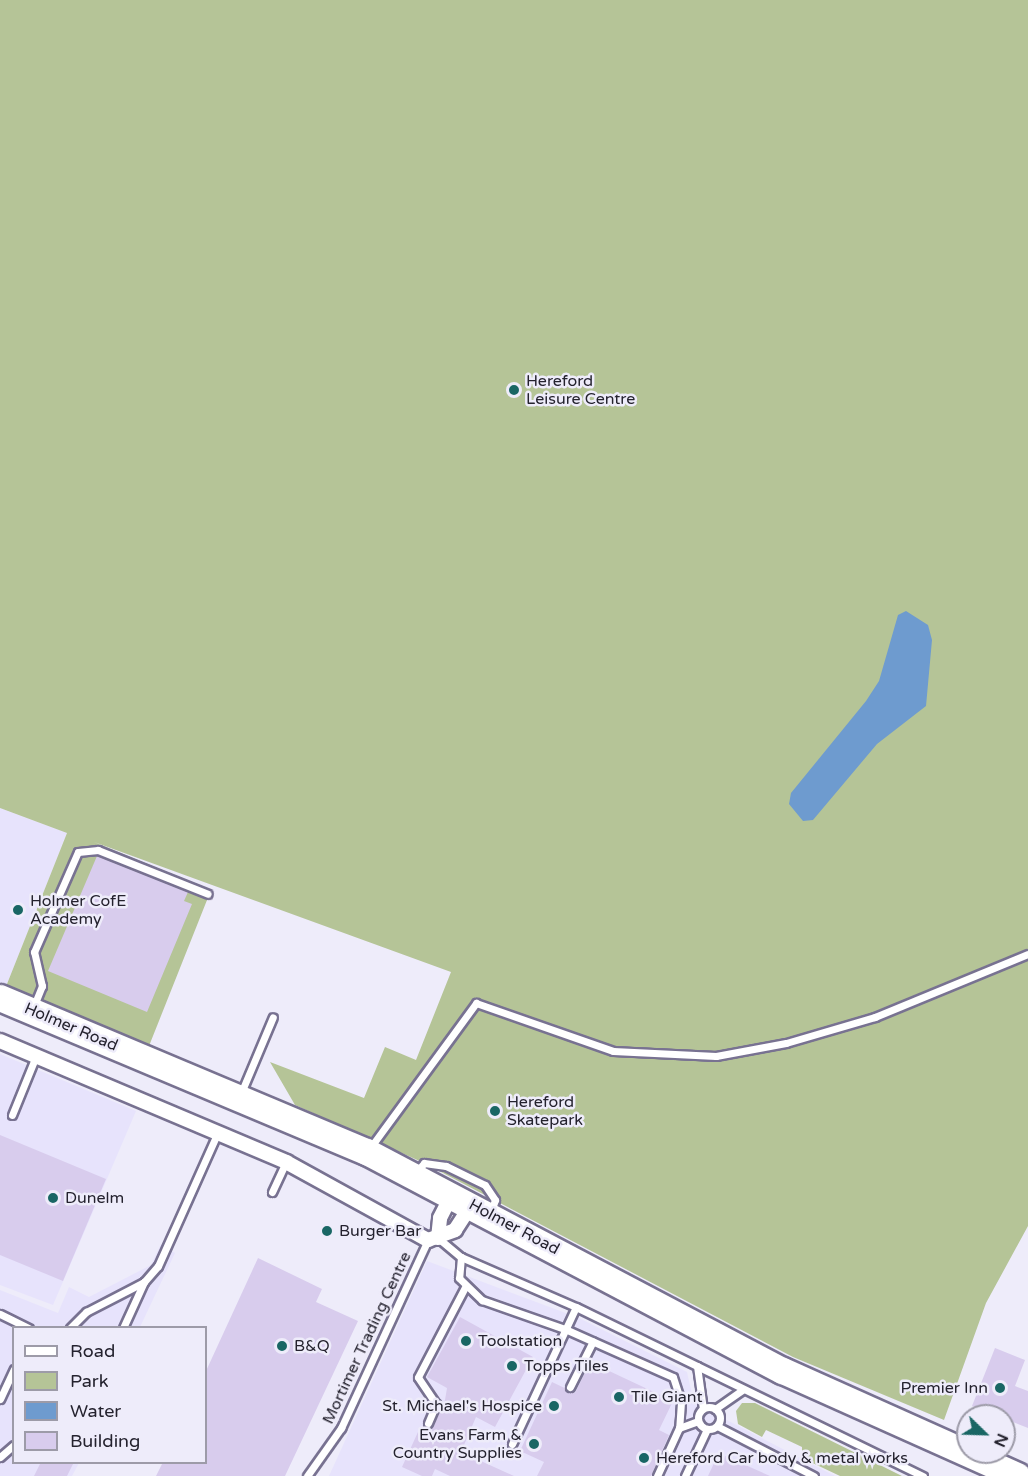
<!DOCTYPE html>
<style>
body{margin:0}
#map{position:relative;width:1028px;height:1476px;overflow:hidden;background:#eeecfa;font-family:"Varela Round",sans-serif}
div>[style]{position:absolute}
.built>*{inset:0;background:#e7e3fc}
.green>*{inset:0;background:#b5c497}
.water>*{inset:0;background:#6e9bcf}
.building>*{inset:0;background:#d8cced}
.roads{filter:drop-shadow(2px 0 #787291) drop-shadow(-2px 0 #787291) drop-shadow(0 2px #787291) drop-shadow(0 -2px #787291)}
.lane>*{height:7px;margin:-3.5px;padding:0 3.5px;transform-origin:3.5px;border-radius:3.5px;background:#fff}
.lane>.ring{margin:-3.5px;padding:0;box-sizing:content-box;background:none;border:7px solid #fff;border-radius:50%}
.street>*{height:14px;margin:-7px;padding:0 7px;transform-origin:7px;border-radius:7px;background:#fff}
.highway>*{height:26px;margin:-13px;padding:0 13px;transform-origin:13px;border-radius:13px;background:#fff}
.dots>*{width:16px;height:16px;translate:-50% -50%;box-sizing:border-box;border:3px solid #eeecfa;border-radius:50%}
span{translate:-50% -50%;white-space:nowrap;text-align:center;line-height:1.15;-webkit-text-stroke:5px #eeecfa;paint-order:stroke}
.poi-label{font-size:16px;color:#24222e}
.left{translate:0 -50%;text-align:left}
.right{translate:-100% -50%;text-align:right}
.street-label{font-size:16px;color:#24222e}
.legend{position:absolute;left:12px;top:1326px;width:195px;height:138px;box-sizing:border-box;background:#eeecfa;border:2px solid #9d9ba8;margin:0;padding:8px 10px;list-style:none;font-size:18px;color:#24222e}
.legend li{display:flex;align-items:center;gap:12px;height:30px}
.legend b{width:30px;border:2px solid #9d9ba8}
.north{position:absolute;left:956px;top:1404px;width:60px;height:60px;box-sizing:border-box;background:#eeecfa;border:2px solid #9d9ba8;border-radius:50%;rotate:113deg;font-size:16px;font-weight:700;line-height:24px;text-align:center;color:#24222e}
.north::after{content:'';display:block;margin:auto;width:21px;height:27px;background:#196664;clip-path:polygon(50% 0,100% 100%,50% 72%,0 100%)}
</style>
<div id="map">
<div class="built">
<i style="clip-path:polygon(0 808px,67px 833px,5px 989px,0 987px)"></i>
<i style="clip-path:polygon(0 1054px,136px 1111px,53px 1305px,0 1285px)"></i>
<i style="clip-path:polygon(161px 1244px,175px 1253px,140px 1327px,14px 1328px,14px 1462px,79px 1463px,72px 1476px,0 1476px,0 1290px,58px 1313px,69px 1287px,89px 1297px,151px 1265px)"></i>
<i style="clip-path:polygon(427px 1261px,579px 1318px,687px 1372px,694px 1403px,835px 1476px,329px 1476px)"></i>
</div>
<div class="green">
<i style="clip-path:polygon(0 0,1028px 0,1028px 1226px,986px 1303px,944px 1420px,793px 1357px,424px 1163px,295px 1105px,270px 1062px,364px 1098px,385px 1047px,416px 1060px,451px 972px,94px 842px,211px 890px,149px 1046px,5px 989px,67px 833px,0 808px)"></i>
<i style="clip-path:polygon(742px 1403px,755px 1403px,902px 1476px,840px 1476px,802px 1458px,802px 1447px,766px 1430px,762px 1437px,738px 1424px,736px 1411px)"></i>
</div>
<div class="water">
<i style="clip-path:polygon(906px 611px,928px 625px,932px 640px,926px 706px,877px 744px,813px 820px,803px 821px,789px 804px,791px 793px,866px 701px,879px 681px,898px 615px)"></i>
</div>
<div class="building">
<i style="clip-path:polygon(97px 856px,188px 892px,184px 901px,192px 904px,147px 1012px,48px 971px)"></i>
<i style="clip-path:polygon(0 1135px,106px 1179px,63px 1281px,0 1255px)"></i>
<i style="clip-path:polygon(258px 1258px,322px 1289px,316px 1302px,358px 1321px,285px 1476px,156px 1476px,163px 1462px,206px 1462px,206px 1371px)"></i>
<i style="clip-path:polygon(460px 1317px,533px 1357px,495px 1427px,476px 1417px,461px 1452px,514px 1476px,450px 1476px,435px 1469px,432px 1476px,422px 1476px,402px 1467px,418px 1432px,429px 1437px,445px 1400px,447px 1388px,427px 1377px)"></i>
<i style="clip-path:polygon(995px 1348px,1025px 1360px,1015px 1386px,1028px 1391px,1028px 1428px,972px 1406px)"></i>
<i style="clip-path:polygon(590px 1362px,673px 1401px,659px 1430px,669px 1435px,651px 1476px,537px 1476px,544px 1462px,520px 1451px,552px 1382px,575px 1393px)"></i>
<i style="clip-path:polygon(725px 1456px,770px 1476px,708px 1476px,716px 1459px,723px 1462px)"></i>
<i style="clip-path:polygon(41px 1462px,74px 1462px,67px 1476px,34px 1476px)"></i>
</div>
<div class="roads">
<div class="lane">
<i style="left:33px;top:1008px;width:24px;rotate:-68deg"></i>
<i style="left:42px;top:986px;width:35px;rotate:-103deg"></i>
<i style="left:34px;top:952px;width:109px;rotate:-66.3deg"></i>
<i style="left:78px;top:852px;width:20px;rotate:-6deg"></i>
<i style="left:98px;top:850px;width:118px;rotate:21.8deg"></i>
<i style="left:241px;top:1093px;width:82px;rotate:-67.2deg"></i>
<i style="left:12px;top:1115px;width:64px;rotate:-67.9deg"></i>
<i style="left:370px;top:1148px;width:180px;rotate:-53.8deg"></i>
<i style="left:476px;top:1003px;width:145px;rotate:19.3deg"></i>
<i style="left:613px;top:1051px;width:103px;rotate:2.8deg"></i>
<i style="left:716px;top:1056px;width:71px;rotate:-10.5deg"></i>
<i style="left:786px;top:1043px;width:93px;rotate:-16.3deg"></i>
<i style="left:875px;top:1017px;width:165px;rotate:-22.4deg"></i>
<i style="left:416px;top:1172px;width:12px;rotate:-48deg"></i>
<i style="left:424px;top:1163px;width:22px;rotate:8deg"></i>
<i style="left:446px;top:1166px;width:43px;rotate:26deg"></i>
<i style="left:485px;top:1185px;width:18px;rotate:56deg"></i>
<i style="left:495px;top:1200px;width:12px;rotate:110deg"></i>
<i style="left:272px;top:1192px;width:33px;rotate:-65deg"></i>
<i style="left:438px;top:1238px;width:30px;rotate:40deg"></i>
<i style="left:461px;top:1257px;width:125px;rotate:23.5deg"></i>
<i style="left:576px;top:1307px;width:386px;rotate:26deg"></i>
<i style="left:461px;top:1257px;width:21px;rotate:95deg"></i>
<i style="left:459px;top:1278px;width:32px;rotate:44deg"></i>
<i style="left:482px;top:1300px;width:88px;rotate:19.3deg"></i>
<i style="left:565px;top:1329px;width:118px;rotate:24deg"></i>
<i style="left:673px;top:1377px;width:26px;rotate:72deg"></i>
<i style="left:681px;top:1402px;width:26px;rotate:94deg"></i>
<i style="left:0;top:1314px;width:32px;rotate:26deg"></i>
<i style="left:70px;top:1328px;width:23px;rotate:-45deg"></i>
<i style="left:86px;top:1312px;width:65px;rotate:-27.3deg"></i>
<i style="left:144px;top:1282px;width:21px;rotate:-49deg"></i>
<i style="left:158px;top:1266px;width:147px;rotate:-65.9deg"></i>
<i style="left:123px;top:1328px;width:51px;rotate:-65.5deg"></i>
<i style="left:697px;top:1366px;width:43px;rotate:82.1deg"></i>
<i style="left:570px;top:1387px;width:51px;rotate:-63.4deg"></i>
<i style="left:0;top:1399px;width:33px;rotate:-65deg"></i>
<i class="ring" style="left:698px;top:1407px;width:15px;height:15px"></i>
<i style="left:715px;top:1409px;width:33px;rotate:-35deg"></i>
<i style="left:428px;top:1423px;width:21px;rotate:-67deg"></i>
<i style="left:436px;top:1404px;width:32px;rotate:-124deg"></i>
<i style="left:418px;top:1377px;width:102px;rotate:-62.4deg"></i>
<i style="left:717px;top:1426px;width:109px;rotate:27.3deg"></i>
<i style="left:512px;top:1444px;width:151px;rotate:-65deg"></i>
<i style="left:0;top:1457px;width:18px;rotate:-41deg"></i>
<i style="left:307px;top:1476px;width:59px;rotate:-54.7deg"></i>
<i style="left:341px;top:1428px;width:207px;rotate:-65.2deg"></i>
<i style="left:657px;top:1476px;width:53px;rotate:-65.4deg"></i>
<i style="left:679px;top:1428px;width:20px;rotate:-20deg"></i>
<i style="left:685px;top:1476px;width:52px;rotate:-64.9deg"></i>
</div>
<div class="street">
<i style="left:0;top:1041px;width:311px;rotate:22.9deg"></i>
<i style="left:286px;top:1162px;width:162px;rotate:28.8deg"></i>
<i style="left:428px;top:1240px;width:29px;rotate:-20deg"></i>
<i style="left:455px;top:1230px;width:31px;rotate:-57deg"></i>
<i style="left:438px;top:1238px;width:20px;rotate:-84deg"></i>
<i style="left:440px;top:1218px;width:27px;rotate:-63deg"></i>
</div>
<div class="highway">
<i style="left:0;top:998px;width:398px;rotate:22.8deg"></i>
<i style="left:367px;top:1152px;width:470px;rotate:27.8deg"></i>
<i style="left:783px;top:1371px;width:257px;rotate:24.1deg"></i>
</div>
</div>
<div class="dots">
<i style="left:514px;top:390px;background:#196664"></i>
<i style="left:18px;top:910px;background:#196664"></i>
<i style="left:495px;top:1111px;background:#196664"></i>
<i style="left:53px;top:1198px;background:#196664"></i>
<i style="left:327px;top:1231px;background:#196664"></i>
<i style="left:466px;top:1341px;background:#196664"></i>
<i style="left:282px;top:1346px;background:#196664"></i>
<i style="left:512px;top:1366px;background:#196664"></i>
<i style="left:1000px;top:1388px;background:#196664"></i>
<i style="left:619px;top:1397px;background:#196664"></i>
<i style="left:554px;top:1406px;background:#196664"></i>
<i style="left:534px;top:1444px;background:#196664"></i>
<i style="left:644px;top:1458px;background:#196664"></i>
</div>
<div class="poi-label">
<span class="left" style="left:526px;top:390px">Hereford<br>Leisure Centre</span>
<span class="left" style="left:30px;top:910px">Holmer CofE<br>Academy</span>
<span class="left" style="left:507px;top:1111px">Hereford<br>Skatepark</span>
<span class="left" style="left:65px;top:1198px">Dunelm</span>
<span class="left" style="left:339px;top:1231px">Burger Bar</span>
<span class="left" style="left:478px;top:1341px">Toolstation</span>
<span class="left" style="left:294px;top:1346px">B&amp;Q</span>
<span class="left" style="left:524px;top:1366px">Topps Tiles</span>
<span class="right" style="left:988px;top:1388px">Premier Inn</span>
<span class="left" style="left:631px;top:1397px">Tile Giant</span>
<span class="right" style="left:542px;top:1406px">St. Michael's Hospice</span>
<span class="right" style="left:522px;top:1444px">Evans Farm &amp;<br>Country Supplies</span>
<span class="left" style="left:656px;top:1458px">Hereford Car body &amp; metal works</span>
</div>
<div class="street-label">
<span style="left:71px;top:1027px;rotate:23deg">Holmer Road</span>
<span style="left:514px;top:1227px;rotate:28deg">Holmer Road</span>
<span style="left:367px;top:1338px;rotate:-65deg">Mortimer Trading Centre</span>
</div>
<ul class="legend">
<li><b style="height:8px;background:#fff"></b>Road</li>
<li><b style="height:16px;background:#b5c497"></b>Park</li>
<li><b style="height:16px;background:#6e9bcf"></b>Water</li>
<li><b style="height:16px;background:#d8cced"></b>Building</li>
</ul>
<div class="north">N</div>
</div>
